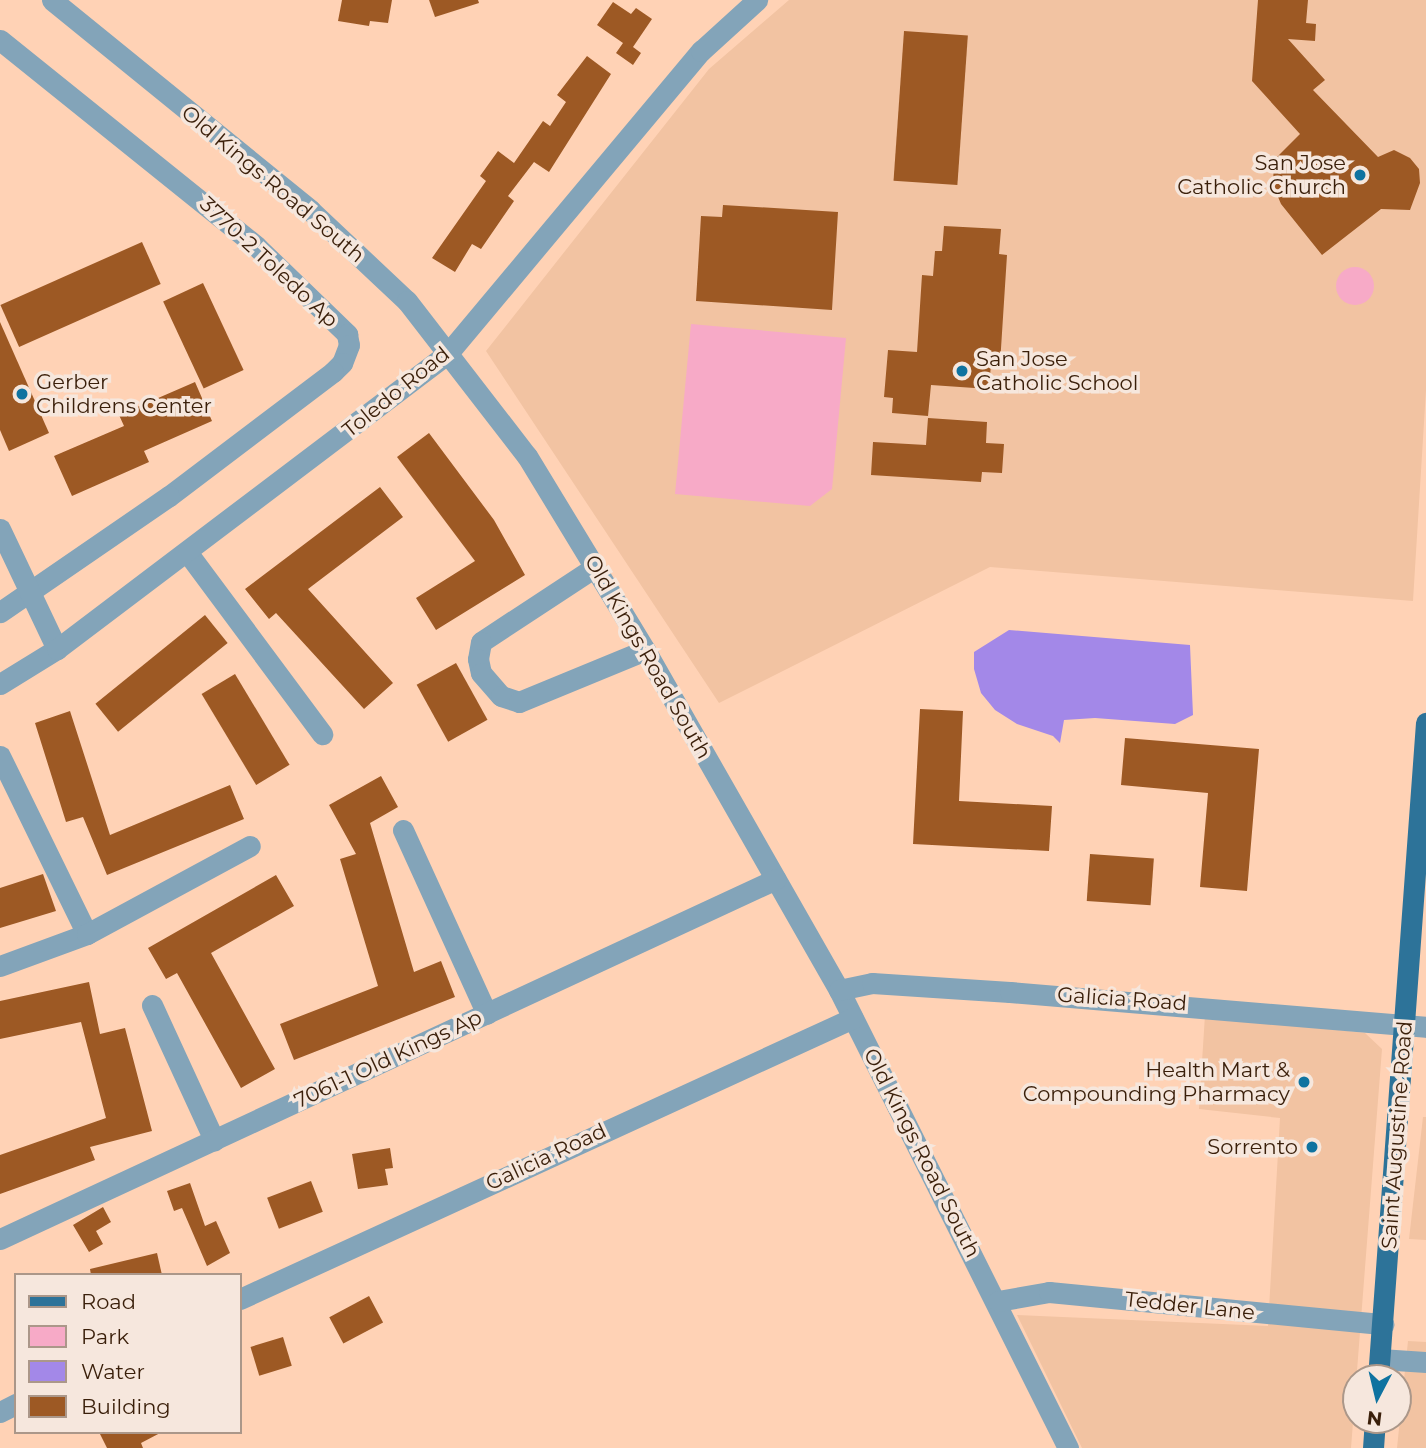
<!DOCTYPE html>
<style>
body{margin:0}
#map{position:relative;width:1426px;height:1448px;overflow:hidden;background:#ffd2b5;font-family:Montserrat,sans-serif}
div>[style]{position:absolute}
.built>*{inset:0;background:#f2c3a2}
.green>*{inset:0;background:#f7aac7}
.round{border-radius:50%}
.water>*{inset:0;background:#a388e8}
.building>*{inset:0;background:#9d5924;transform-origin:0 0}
.minor>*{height:21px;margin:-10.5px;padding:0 10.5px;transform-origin:10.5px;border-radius:10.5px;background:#83a4b9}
.major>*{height:21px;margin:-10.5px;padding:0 10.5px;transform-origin:10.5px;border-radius:10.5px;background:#2d7399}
.dots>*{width:19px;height:19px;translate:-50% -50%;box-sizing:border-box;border:4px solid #f6e7dd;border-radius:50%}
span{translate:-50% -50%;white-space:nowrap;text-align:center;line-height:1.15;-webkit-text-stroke:7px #f6e7dd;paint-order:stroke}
.poi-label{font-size:21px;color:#3a1f0a}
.right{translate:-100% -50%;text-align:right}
.left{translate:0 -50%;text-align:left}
.street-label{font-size:21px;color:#3a1f0a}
.legend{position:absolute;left:14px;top:1273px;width:228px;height:161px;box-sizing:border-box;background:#f6e7dd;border:2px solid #ab9789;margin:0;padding:9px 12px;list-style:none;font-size:21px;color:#3a1f0a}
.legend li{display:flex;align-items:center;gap:14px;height:35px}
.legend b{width:35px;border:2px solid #ab9789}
.north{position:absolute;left:1342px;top:1364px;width:70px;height:70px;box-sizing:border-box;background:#f6e7dd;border:2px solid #ab9789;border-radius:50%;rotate:187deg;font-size:19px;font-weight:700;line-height:28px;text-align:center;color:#3a1f0a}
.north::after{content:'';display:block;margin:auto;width:24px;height:32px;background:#0f73a0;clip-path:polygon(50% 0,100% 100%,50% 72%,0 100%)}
</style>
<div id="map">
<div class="built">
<i style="clip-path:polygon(789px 0,1426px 0,1426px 390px,1413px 601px,990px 567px,719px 703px,486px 351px,709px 69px)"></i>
<i style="clip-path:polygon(1205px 1015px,1365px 1033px,1382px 1049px,1351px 1448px,1082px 1448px,1017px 1315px,1268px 1326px,1280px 1118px,1199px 1109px)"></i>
<i style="clip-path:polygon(1423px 1117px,1426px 1117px,1426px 1240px,1409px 1239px)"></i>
<i style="clip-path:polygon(1408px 1341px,1426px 1342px,1426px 1448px,1397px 1448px)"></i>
</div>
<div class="green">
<i class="round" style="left:1336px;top:267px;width:38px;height:38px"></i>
<i style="clip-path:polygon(691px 324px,846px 338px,832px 489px,810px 506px,675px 494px)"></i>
</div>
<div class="water">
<i style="clip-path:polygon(1009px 630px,1190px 645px,1193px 715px,1175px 724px,1095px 718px,1064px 720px,1060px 743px,1053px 736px,1017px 724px,995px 710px,981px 693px,974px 669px,974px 652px)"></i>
</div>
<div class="building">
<i style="clip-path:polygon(342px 0,392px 0,388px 23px,370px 21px,369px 26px,338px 21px)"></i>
<i style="clip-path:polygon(429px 0,478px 0,479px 3px,435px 17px)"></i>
<i style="clip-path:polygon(1258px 0,1308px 0,1306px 23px,1316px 24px,1315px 41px,1288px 39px,1325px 80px,1313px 90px,1378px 157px,1394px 150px,1410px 158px,1419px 169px,1420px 183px,1410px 210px,1381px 209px,1322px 255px,1281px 204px,1273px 185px,1274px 160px,1300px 134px,1252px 81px)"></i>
<i style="clip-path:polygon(613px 2px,631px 14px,636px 8px,652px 19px,633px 47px,641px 53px,633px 65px,616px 53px,623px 43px,597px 25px)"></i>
<i style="left:904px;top:31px;width:64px;height:150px;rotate:4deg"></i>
<i style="clip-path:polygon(587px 56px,611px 74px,549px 172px,534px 162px,508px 196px,514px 201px,481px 249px,472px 244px,455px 272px,432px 258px,486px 181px,480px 176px,498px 151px,514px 163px,543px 121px,550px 126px,566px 102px,557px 95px)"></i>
<i style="clip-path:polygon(723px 205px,838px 212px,832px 310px,696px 301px,701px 216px,722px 217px)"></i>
<i style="clip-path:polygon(944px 226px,1001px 229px,999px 254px,1007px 255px,1000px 364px,991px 364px,989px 389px,931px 385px,928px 416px,892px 413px,893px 398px,884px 397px,888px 350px,917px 352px,922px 275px,933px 276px,935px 251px,942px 251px)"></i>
<i style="left:142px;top:242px;width:46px;height:155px;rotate:66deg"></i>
<i style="left:203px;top:283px;width:96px;height:44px;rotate:65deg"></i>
<i style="clip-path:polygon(0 322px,49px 433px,9px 451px,0 430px)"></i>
<i style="clip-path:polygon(195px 382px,212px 421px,144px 451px,149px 462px,72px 496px,54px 456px,124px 426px,119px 415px)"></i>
<i style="clip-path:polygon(928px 418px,987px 422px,986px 443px,1004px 444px,1002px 473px,982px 472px,981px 482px,871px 475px,873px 442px,926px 445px)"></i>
<i style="clip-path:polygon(429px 433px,494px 520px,525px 575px,436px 630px,416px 598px,475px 561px,397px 457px)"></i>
<i style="clip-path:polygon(380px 487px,403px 517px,308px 589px,393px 683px,364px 709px,276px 613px,269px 619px,245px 589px)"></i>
<i style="left:205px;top:615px;width:36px;height:141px;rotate:51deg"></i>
<i style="left:456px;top:663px;width:65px;height:45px;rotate:61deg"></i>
<i style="left:235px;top:674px;width:106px;height:39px;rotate:59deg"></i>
<i style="clip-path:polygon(920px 709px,963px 711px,959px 801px,1052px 806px,1049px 851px,913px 844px)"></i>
<i style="clip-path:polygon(70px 711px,110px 835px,230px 785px,244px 819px,107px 875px,83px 817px,66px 822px,35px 723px)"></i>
<i style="clip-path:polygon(1125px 738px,1259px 749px,1247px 891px,1200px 887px,1208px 793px,1121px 785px)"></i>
<i style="clip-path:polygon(381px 776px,398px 807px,370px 823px,414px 972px,441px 961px,455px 997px,294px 1060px,280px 1024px,378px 986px,340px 859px,356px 854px,329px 805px)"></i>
<i style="left:1090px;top:854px;width:64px;height:47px;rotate:4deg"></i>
<i style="clip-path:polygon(43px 874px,56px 911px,0 928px,0 888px)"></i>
<i style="clip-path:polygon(276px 875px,294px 906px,211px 953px,275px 1069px,241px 1088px,177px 973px,166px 979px,148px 948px)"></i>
<i style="clip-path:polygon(89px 982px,100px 1034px,125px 1028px,152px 1131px,90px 1147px,95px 1160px,0 1194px,0 1155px,106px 1118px,81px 1022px,0 1039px,0 1001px)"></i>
<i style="clip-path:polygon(390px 1148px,393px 1168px,385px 1169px,388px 1185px,358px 1189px,352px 1154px)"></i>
<i style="left:311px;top:1181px;width:33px;height:47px;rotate:69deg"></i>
<i style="clip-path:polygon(190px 1183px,205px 1226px,216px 1221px,230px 1253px,207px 1266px,182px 1208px,174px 1211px,167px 1191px)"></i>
<i style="clip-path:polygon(103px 1207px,111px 1222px,96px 1231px,103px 1244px,89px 1252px,73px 1225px)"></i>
<i style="clip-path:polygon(157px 1253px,162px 1275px,91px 1275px,90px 1269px)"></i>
<i style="left:369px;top:1296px;width:30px;height:45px;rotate:62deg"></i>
<i style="left:283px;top:1337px;width:30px;height:34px;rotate:73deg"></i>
<i style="clip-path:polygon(99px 1432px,162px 1432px,141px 1443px,143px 1448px,107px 1448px)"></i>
</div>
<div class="minor">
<i style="left:52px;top:0;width:333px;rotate:39.1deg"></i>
<i style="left:310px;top:210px;width:133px;rotate:43.2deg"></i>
<i style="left:407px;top:301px;width:196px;rotate:52.3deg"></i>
<i style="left:527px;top:456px;width:227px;rotate:58.7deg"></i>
<i style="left:645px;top:650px;width:391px;rotate:60.3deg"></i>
<i style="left:839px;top:990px;width:512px;rotate:63.43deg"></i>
<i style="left:0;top:40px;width:329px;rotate:38.8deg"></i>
<i style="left:256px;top:246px;width:127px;rotate:44deg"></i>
<i style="left:347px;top:334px;width:11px;rotate:80deg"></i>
<i style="left:349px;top:345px;width:19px;rotate:111deg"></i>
<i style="left:342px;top:363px;width:13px;rotate:135deg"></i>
<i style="left:333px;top:372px;width:206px;rotate:142.9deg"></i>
<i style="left:169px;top:496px;width:205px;rotate:145.5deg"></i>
<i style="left:0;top:529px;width:133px;rotate:64.6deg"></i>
<i style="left:187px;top:552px;width:227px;rotate:53.4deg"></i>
<i style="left:595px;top:567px;width:136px;rotate:146.7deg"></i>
<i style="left:481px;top:642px;width:17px;rotate:100deg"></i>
<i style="left:478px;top:659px;width:14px;rotate:78deg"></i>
<i style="left:481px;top:673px;width:30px;rotate:49deg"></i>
<i style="left:501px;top:696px;width:19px;rotate:18deg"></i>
<i style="left:519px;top:702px;width:136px;rotate:-22.4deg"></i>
<i style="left:0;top:684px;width:67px;rotate:-31.6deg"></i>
<i style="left:57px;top:649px;width:492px;rotate:-37.1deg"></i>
<i style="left:449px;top:352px;width:393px;rotate:-50.1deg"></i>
<i style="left:701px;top:51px;width:76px;rotate:-42.3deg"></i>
<i style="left:0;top:756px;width:198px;rotate:64deg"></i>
<i style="left:403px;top:830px;width:202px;rotate:65.5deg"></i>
<i style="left:0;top:966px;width:93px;rotate:-20.2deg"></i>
<i style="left:87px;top:934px;width:185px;rotate:-28.4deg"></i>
<i style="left:839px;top:990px;width:34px;rotate:-12deg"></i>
<i style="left:872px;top:983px;width:138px;rotate:3.7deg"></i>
<i style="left:1010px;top:992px;width:417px;rotate:4.8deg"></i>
<i style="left:152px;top:1005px;width:149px;rotate:65.3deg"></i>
<i style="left:0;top:1239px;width:855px;rotate:-24.89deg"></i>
<i style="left:240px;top:1299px;width:674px;rotate:-24.63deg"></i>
<i style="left:998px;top:1301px;width:52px;rotate:-10deg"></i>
<i style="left:1049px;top:1292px;width:336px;rotate:5.5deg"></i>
<i style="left:1380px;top:1359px;width:46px;rotate:3.7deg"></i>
<i style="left:0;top:1412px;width:18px;rotate:-27deg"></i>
</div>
<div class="major">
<i style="left:1378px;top:1378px;width:657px;rotate:-85.81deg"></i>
<i style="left:1373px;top:1448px;width:28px;rotate:-86deg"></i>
</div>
<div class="dots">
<i style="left:1360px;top:175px;background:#0f73a0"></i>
<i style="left:962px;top:371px;background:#0f73a0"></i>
<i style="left:22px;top:394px;background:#0f73a0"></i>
<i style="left:1304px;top:1082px;background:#0f73a0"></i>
<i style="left:1312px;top:1147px;background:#0f73a0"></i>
</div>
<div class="poi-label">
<span class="right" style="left:1346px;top:175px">San Jose<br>Catholic Church</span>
<span class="left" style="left:976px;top:371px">San Jose<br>Catholic School</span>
<span class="left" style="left:36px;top:394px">Gerber<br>Childrens Center</span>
<span class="right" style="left:1290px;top:1082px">Health Mart &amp;<br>Compounding Pharmacy</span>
<span class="right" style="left:1298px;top:1147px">Sorrento</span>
</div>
<div class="street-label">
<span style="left:273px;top:184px;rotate:40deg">Old Kings Road South</span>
<span style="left:269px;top:262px;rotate:43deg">3770-2 Toledo Ap</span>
<span style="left:396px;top:392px;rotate:-39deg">Toledo Road</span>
<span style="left:648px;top:657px;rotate:60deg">Old Kings Road South</span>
<span style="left:1122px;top:999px;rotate:4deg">Galicia Road</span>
<span style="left:388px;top:1059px;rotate:-25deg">7061-1 Old Kings Ap</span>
<span style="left:1397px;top:1135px;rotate:-86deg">Saint Augustine Road</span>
<span style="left:922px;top:1153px;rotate:63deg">Old Kings Road South</span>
<span style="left:546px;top:1157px;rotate:-25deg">Galicia Road</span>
<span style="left:1190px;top:1306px;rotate:6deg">Tedder Lane</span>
</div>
<ul class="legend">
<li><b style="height:9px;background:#2d7399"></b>Road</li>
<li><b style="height:19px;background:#f7aac7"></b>Park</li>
<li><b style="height:19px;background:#a388e8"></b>Water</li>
<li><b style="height:19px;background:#9d5924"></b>Building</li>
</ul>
<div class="north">N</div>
</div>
